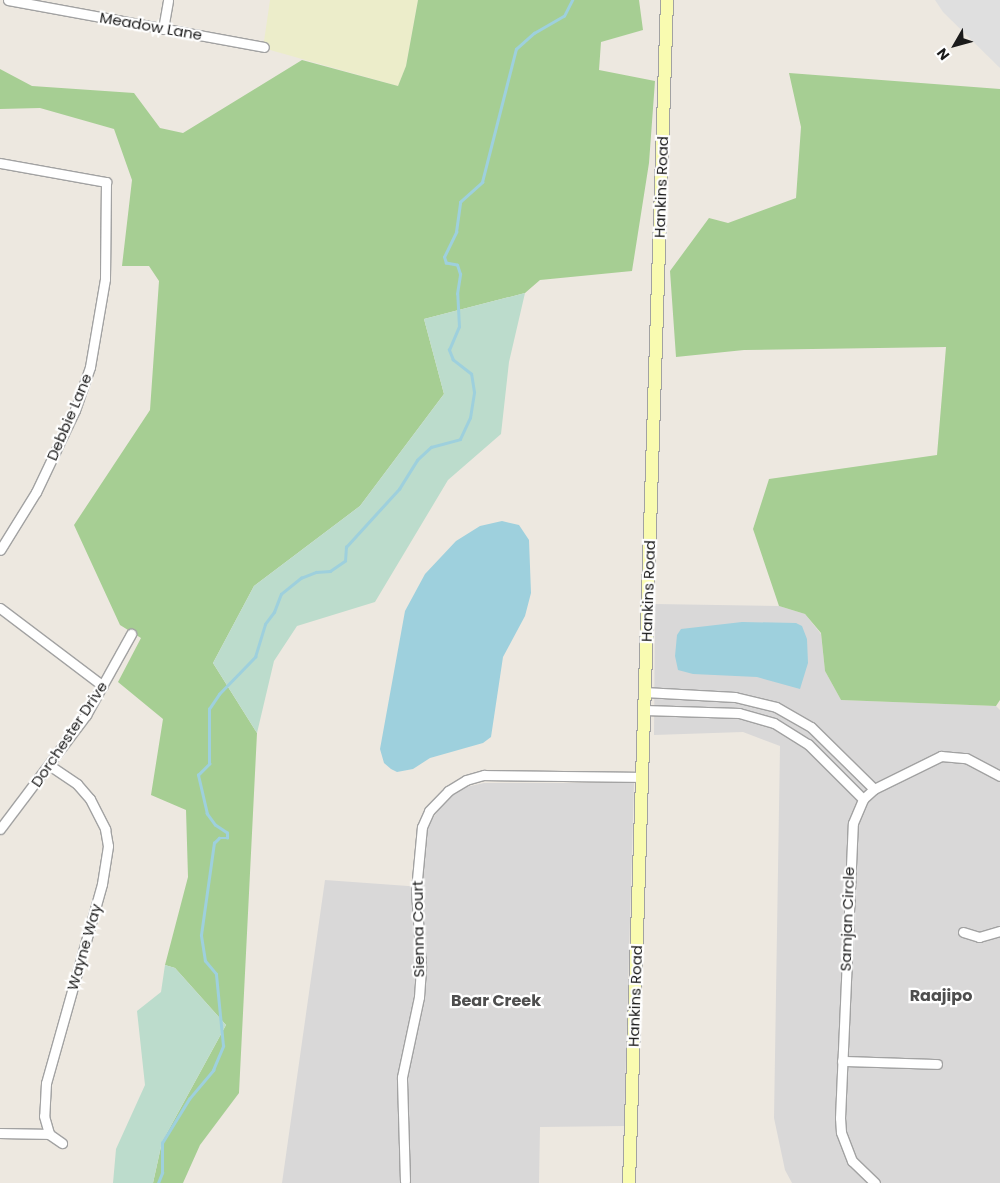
<!DOCTYPE html>
<style>
body{margin:0}
#map{position:relative;width:1000px;height:1183px;overflow:hidden;background:#ede8e0;font-family:Poppins,sans-serif}
div>[style]{position:absolute}
.residential>*{inset:0;background:#d9d8d8}
.farmland>*{inset:0;background:#ecedca}
.forest>*{inset:0;background:#a6ce93}
.wetland>*{inset:0;background:#bcdccc}
.parking>*{inset:0;background:#dfdfdf}
.water>*{inset:0;background:#9ed0dd}
.stream>*{height:2.5px;margin:-1.25px;padding:0 1.25px;transform-origin:1.25px;border-radius:1.25px;background:#9ed0dd}
.roads{filter:drop-shadow(1px 0 #a2a2a2) drop-shadow(-1px 0 #a2a2a2) drop-shadow(0 1px #a2a2a2) drop-shadow(0 -1px #a2a2a2)}
.street>*{height:9px;margin:-4.5px;padding:0 4.5px;transform-origin:4.5px;border-radius:4.5px;background:#fff}
.secondary>*{height:12px;margin:-6px;padding:0 6px;transform-origin:6px;border-radius:6px;background:#f9fbb0}
span{translate:-50% -50%;white-space:nowrap;text-align:center;line-height:1.15;-webkit-text-stroke:4.5px #fff;paint-order:stroke}
.street-label{font-size:15px;color:#1b1b1b}
.neighbourhood-label{font-size:16px;color:#4e4e4e;font-weight:700}
.north{position:absolute;left:930px;top:20px;width:50px;height:50px;-webkit-text-stroke:4px #fff;paint-order:stroke;rotate:232deg;font-size:14px;font-weight:700;line-height:20px;text-align:center;color:#1b1b1b}
.north::after{content:'';display:block;margin:auto;width:18px;height:22px;background:#1b1b1b;clip-path:polygon(50% 0,100% 100%,50% 72%,0 100%)}
</style>
<div id="map">
<div class="residential">
<i style="clip-path:polygon(655px 604px,779px 606px,805px 614px,821px 634px,825px 671px,841px 700px,996px 706px,1000px 710px,1000px 1183px,792px 1183px,785px 1170px,774px 1118px,780px 746px,743px 732px,654px 735px)"></i>
<i style="clip-path:polygon(484px 783px,634px 783px,624px 1126px,540px 1127px,539px 1183px,282px 1183px,325px 880px,422px 887px,424px 841px,430px 822px,448px 797px,466px 787px)"></i>
</div>
<div class="farmland">
<i style="clip-path:polygon(270px 0,418px 0,406px 66px,398px 86px,263px 48px)"></i>
</div>
<div class="forest">
<i style="clip-path:polygon(418px 0,639px 0,643px 30px,601px 42px,599px 70px,655px 81px,649px 163px,632px 271px,540px 280px,525px 293px,424px 319px,444px 394px,360px 506px,254px 586px,213px 663px,257px 733px,239px 1093px,200px 1145px,183px 1183px,153px 1183px,162px 1142px,226px 1025px,175px 968px,165px 965px,188px 877px,186px 810px,151px 795px,163px 719px,118px 682px,141px 638px,120px 625px,74px 525px,150px 410px,159px 281px,149px 266px,122px 266px,132px 180px,114px 129px,40px 108px,0 109px,0 69px,32px 86px,134px 93px,160px 128px,183px 133px,302px 60px,398px 86px,406px 66px)"></i>
<i style="clip-path:polygon(789px 73px,1000px 89px,1000px 700px,996px 706px,841px 700px,825px 671px,821px 633px,805px 614px,779px 606px,753px 529px,769px 479px,937px 455px,946px 347px,744px 350px,676px 357px,670px 271px,709px 218px,728px 223px,796px 198px,801px 127px)"></i>
</div>
<div class="wetland">
<i style="clip-path:polygon(525px 293px,509px 362px,501px 434px,448px 480px,375px 602px,297px 626px,274px 661px,257px 733px,213px 663px,254px 586px,360px 506px,444px 394px,424px 319px)"></i>
<i style="clip-path:polygon(165px 965px,175px 968px,226px 1025px,162px 1142px,153px 1183px,113px 1183px,116px 1149px,145px 1085px,137px 1011px,161px 992px)"></i>
</div>
<div class="parking">
<i style="clip-path:polygon(935px 0,1000px 0,1000px 68px,943px 12px)"></i>
</div>
<div class="water">
<i style="clip-path:polygon(502px 521px,519px 525px,529px 540px,531px 593px,525px 616px,503px 657px,491px 737px,483px 743px,430px 758px,413px 769px,397px 772px,391px 769px,384px 763px,380px 749px,405px 611px,425px 574px,456px 541px,480px 526px)"></i>
<i style="clip-path:polygon(742px 622px,796px 623px,802px 626px,807px 639px,808px 663px,800px 689px,757px 677px,693px 674px,678px 670px,675px 656px,677px 635px,681px 629px)"></i>
</div>
<div class="stream">
<i style="left:158px;top:1183px;width:11px;rotate:-68deg"></i>
<i style="left:162px;top:1173px;width:30px;rotate:-90deg"></i>
<i style="left:162px;top:1143px;width:52px;rotate:-58.5deg"></i>
<i style="left:189px;top:1099px;width:38px;rotate:-50deg"></i>
<i style="left:213px;top:1070px;width:26px;rotate:-67deg"></i>
<i style="left:223px;top:1046px;width:72px;rotate:-95.6deg"></i>
<i style="left:216px;top:974px;width:17px;rotate:-130deg"></i>
<i style="left:205px;top:961px;width:26px;rotate:-99deg"></i>
<i style="left:201px;top:935px;width:93px;rotate:-82deg"></i>
<i style="left:214px;top:843px;width:7px;rotate:-45deg"></i>
<i style="left:219px;top:838px;width:8px"></i>
<i style="left:227px;top:838px;width:5px;rotate:-90deg"></i>
<i style="left:227px;top:833px;width:14px;rotate:-146deg"></i>
<i style="left:215px;top:825px;width:14px;rotate:-126deg"></i>
<i style="left:207px;top:814px;width:40px;rotate:-103deg"></i>
<i style="left:198px;top:775px;width:16px;rotate:-45deg"></i>
<i style="left:209px;top:764px;width:55px;rotate:-90deg"></i>
<i style="left:209px;top:709px;width:18px;rotate:-56deg"></i>
<i style="left:219px;top:694px;width:52px;rotate:-45.8deg"></i>
<i style="left:255px;top:657px;width:34px;rotate:-73deg"></i>
<i style="left:265px;top:624px;width:15px;rotate:-53deg"></i>
<i style="left:274px;top:612px;width:19px;rotate:-69deg"></i>
<i style="left:281px;top:594px;width:26px;rotate:-39deg"></i>
<i style="left:301px;top:578px;width:16px;rotate:-22deg"></i>
<i style="left:316px;top:572px;width:14px;rotate:-4deg"></i>
<i style="left:330px;top:571px;width:18px;rotate:-34deg"></i>
<i style="left:345px;top:561px;width:14px;rotate:-86deg"></i>
<i style="left:346px;top:547px;width:79px;rotate:-47.6deg"></i>
<i style="left:399px;top:489px;width:34px;rotate:-58deg"></i>
<i style="left:417px;top:460px;width:19px;rotate:-43deg"></i>
<i style="left:431px;top:447px;width:30px;rotate:-15deg"></i>
<i style="left:460px;top:439px;width:23px;rotate:-65deg"></i>
<i style="left:470px;top:418px;width:26px;rotate:-81deg"></i>
<i style="left:474px;top:392px;width:18px;rotate:-99deg"></i>
<i style="left:471px;top:374px;width:23px;rotate:-142deg"></i>
<i style="left:453px;top:360px;width:11px;rotate:-112deg"></i>
<i style="left:449px;top:350px;width:25px;rotate:-67deg"></i>
<i style="left:459px;top:327px;width:33px;rotate:-93deg"></i>
<i style="left:457px;top:294px;width:20px;rotate:-81deg"></i>
<i style="left:460px;top:274px;width:9px;rotate:-108deg"></i>
<i style="left:457px;top:265px;width:11px;rotate:-170deg"></i>
<i style="left:446px;top:263px;width:6px;rotate:-108deg"></i>
<i style="left:444px;top:257px;width:28px;rotate:-64deg"></i>
<i style="left:456px;top:232px;width:30px;rotate:-82deg"></i>
<i style="left:460px;top:202px;width:30px;rotate:-42deg"></i>
<i style="left:482px;top:182px;width:137px;rotate:-75.7deg"></i>
<i style="left:516px;top:49px;width:24px;rotate:-42deg"></i>
<i style="left:534px;top:33px;width:34px;rotate:-30deg"></i>
<i style="left:564px;top:16px;width:18px;rotate:-63deg"></i>
</div>
<div class="roads">
<div class="street">
<i style="left:8px;top:0;width:260px;rotate:10.4deg"></i>
<i style="left:163px;top:29px;width:29px;rotate:-80deg"></i>
<i style="left:0;top:163px;width:108px;rotate:10.2deg"></i>
<i style="left:106px;top:182px;width:97px;rotate:90.6deg"></i>
<i style="left:105px;top:279px;width:89px;rotate:99.7deg"></i>
<i style="left:90px;top:367px;width:46px;rotate:109.2deg"></i>
<i style="left:75px;top:410px;width:91px;rotate:115.4deg"></i>
<i style="left:36px;top:492px;width:68px;rotate:121.8deg"></i>
<i style="left:0;top:608px;width:129px;rotate:37.1deg"></i>
<i style="left:644px;top:692px;width:91px;rotate:3.1deg"></i>
<i style="left:735px;top:697px;width:42px;rotate:13.7deg"></i>
<i style="left:776px;top:707px;width:40px;rotate:29.7deg"></i>
<i style="left:811px;top:727px;width:88px;rotate:44.5deg"></i>
<i style="left:644px;top:710px;width:95px;rotate:1.8deg"></i>
<i style="left:739px;top:713px;width:36px;rotate:16deg"></i>
<i style="left:774px;top:723px;width:40px;rotate:32deg"></i>
<i style="left:808px;top:744px;width:78px;rotate:45deg"></i>
<i style="left:49px;top:765px;width:34px;rotate:34deg"></i>
<i style="left:77px;top:784px;width:20px;rotate:49deg"></i>
<i style="left:90px;top:799px;width:34px;rotate:63deg"></i>
<i style="left:105px;top:829px;width:17px;rotate:80deg"></i>
<i style="left:108px;top:846px;width:38px;rotate:99deg"></i>
<i style="left:102px;top:884px;width:207px;rotate:105.7deg"></i>
<i style="left:46px;top:1083px;width:33px;rotate:93deg"></i>
<i style="left:44px;top:1116px;width:19px;rotate:74deg"></i>
<i style="left:49px;top:1134px;width:16px;rotate:35deg"></i>
<i style="left:0;top:829px;width:143px;rotate:-53deg"></i>
<i style="left:86px;top:715px;width:93px;rotate:-60.9deg"></i>
<i style="left:963px;top:932px;width:17px;rotate:17deg"></i>
<i style="left:979px;top:937px;width:22px;rotate:-16deg"></i>
<i style="left:842px;top:1061px;width:95px;rotate:1.8deg"></i>
<i style="left:0;top:1133px;width:49px;rotate:1.2deg"></i>
<i style="left:405px;top:1181px;width:104px;rotate:-91.7deg"></i>
<i style="left:402px;top:1077px;width:82px;rotate:-78deg"></i>
<i style="left:419px;top:997px;width:31px;rotate:-86deg"></i>
<i style="left:421px;top:966px;width:76px;rotate:-93.8deg"></i>
<i style="left:416px;top:890px;width:63px;rotate:-84.6deg"></i>
<i style="left:422px;top:827px;width:17px;rotate:-66deg"></i>
<i style="left:429px;top:811px;width:28px;rotate:-46deg"></i>
<i style="left:448px;top:791px;width:21px;rotate:-31deg"></i>
<i style="left:466px;top:780px;width:19px;rotate:-16deg"></i>
<i style="left:484px;top:775px;width:158px;rotate:0.7deg"></i>
<i style="left:875px;top:1183px;width:32px;rotate:-136deg"></i>
<i style="left:852px;top:1161px;width:31px;rotate:-111deg"></i>
<i style="left:841px;top:1132px;width:14px;rotate:-94deg"></i>
<i style="left:840px;top:1118px;width:295px;rotate:-87.5deg"></i>
<i style="left:853px;top:823px;width:26px;rotate:-67deg"></i>
<i style="left:863px;top:799px;width:15px;rotate:-42deg"></i>
<i style="left:874px;top:789px;width:75px;rotate:-26.2deg"></i>
<i style="left:941px;top:756px;width:25px;rotate:5deg"></i>
<i style="left:966px;top:758px;width:38px;rotate:28deg"></i>
</div>
<div class="secondary">
<i style="left:629px;top:1183px;width:1184px;rotate:-88.16deg"></i>
</div>
</div>
<div class="street-label">
<span style="left:151px;top:26px;rotate:10deg">Meadow Lane</span>
<span style="left:661px;top:187px;rotate:-88deg">Hankins Road</span>
<span style="left:69px;top:417px;rotate:-67deg">Debbie Lane</span>
<span style="left:648px;top:591px;rotate:-88deg">Hankins Road</span>
<span style="left:69px;top:734px;rotate:-56deg">Dorchester Drive</span>
<span style="left:847px;top:919px;rotate:-88deg">Samjan Circle</span>
<span style="left:418px;top:929px;rotate:-91deg">Sienna Court</span>
<span style="left:84px;top:947px;rotate:-74deg">Wayne Way</span>
<span style="left:635px;top:996px;rotate:-88deg">Hankins Road</span>
</div>
<div class="neighbourhood-label">
<span style="left:941px;top:996px">Raajipo</span>
<span style="left:496px;top:1001px">Bear Creek</span>
</div>
<div class="north">N</div>
</div>
